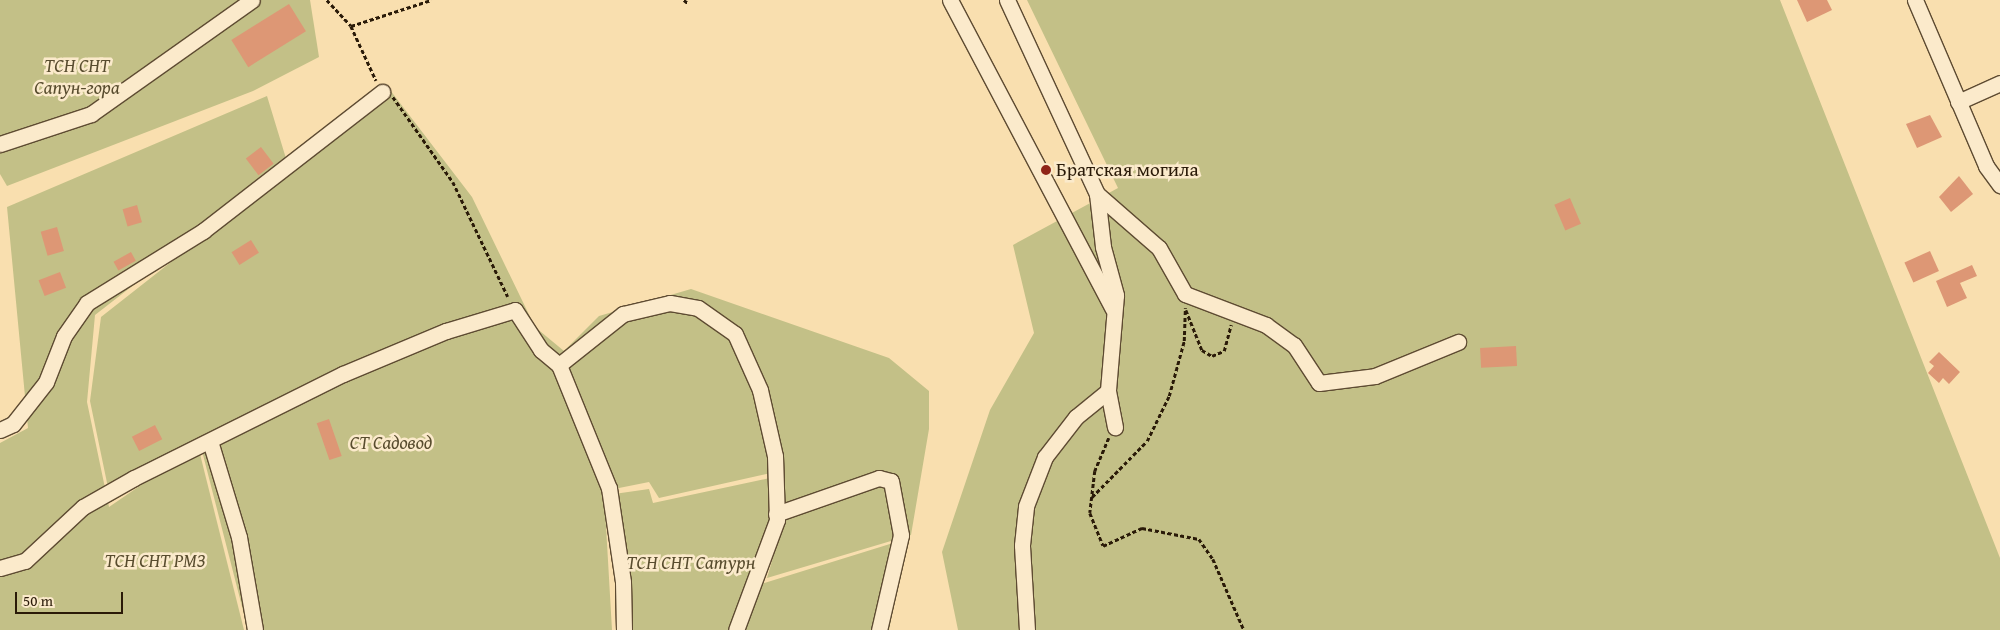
<!DOCTYPE html>
<meta charset="utf-8">
<style>
body{margin:0}
#map{position:relative;width:2000px;height:630px;overflow:hidden;background:#f9dfaf;font-family:"Gentium Book Plus",serif}
div>[style]{position:absolute}
.green>*{inset:0;background:#c3c087}
.building>*{inset:0;background:#dd9775;transform-origin:0 0}
.path>*{height:2.5px;margin-top:-1.25px;transform-origin:0;background:repeating-linear-gradient(90deg,#2a1a08 0 4px,transparent 0 6.5px)}
.roads{filter:drop-shadow(1px 0 #5e4b32) drop-shadow(-1px 0 #5e4b32) drop-shadow(0 1px #5e4b32) drop-shadow(0 -1px #5e4b32)}
.minor>*{height:15px;margin:-7.5px;padding:0 7.5px;transform-origin:7.5px;border-radius:7.5px;background:#fbeacb}
.dots>*{width:14px;height:14px;translate:-50% -50%;box-sizing:border-box;border:2px solid #fbeacb;border-radius:50%}
span{translate:-50% -50%;white-space:nowrap;text-align:center;line-height:1.15;-webkit-text-stroke:5px #fbeacb;paint-order:stroke}
.park-label{font-size:19px;color:#584c2e;font-style:italic}
.poi-label{font-size:19px;color:#2a1a08}
.left{translate:0 -50%;text-align:left}
.scale{position:absolute;left:15px;top:592px;width:108px;height:22px;box-sizing:border-box;border:2px solid #2a1a08;border-top:0;padding-left:6px;font-size:15px;line-height:18px;white-space:nowrap;color:#2a1a08;-webkit-text-stroke:4px #fbeacb;paint-order:stroke}
</style>
<div id="map">
<div class="green">
<i style="clip-path:polygon(0 0,310px 0,319px 57px,253px 91px,7px 186px,0 174px)"></i>
<i style="clip-path:polygon(1027px 0,1780px 0,2000px 558px,2000px 630px,958px 630px,942px 552px,990px 410px,1034px 333px,1013px 245px,1118px 188px)"></i>
<i style="clip-path:polygon(390px 90px,472px 197px,535px 327px,564px 351px,599px 316px,691px 289px,889px 358px,929px 391px,929px 429px,911px 535px,767px 578px,784px 520px,784px 470px,659px 498px,649px 482px,604px 491px,612px 630px,248px 630px,200px 443px,111px 502px,90px 401px,101px 317px)"></i>
<i style="clip-path:polygon(267px 96px,288px 165px,95px 315px,87px 402px,109px 507px,198px 446px,244px 630px,0 630px,0 443px,28px 428px,7px 207px)"></i>
<i style="clip-path:polygon(779px 476px,755px 586px,906px 539px,889px 630px,626px 630px,614px 494px,649px 489px,653px 503px)"></i>
</div>
<div class="building">
<i style="clip-path:polygon(1797px 0,1827px 0,1832px 10px,1807px 22px)"></i>
<i style="left:289px;top:4px;width:32px;height:68px;rotate:58deg"></i>
<i style="clip-path:polygon(1930px 115px,1942px 137px,1917px 148px,1906px 124px)"></i>
<i style="left:261px;top:147px;width:21px;height:19px;rotate:53deg"></i>
<i style="clip-path:polygon(1959px 176px,1973px 194px,1951px 212px,1939px 197px)"></i>
<i style="left:1570px;top:198px;width:28px;height:17px;rotate:67deg"></i>
<i style="left:137px;top:205px;width:18px;height:15px;rotate:74deg"></i>
<i style="left:57px;top:227px;width:25px;height:17px;rotate:74deg"></i>
<i style="left:251px;top:240px;width:15px;height:23px;rotate:58deg"></i>
<i style="left:1930px;top:251px;width:22px;height:28px;rotate:66deg"></i>
<i style="left:131px;top:252px;width:10px;height:20px;rotate:61deg"></i>
<i style="clip-path:polygon(1972px 265px,1977px 276px,1960px 283px,1967px 298px,1947px 307px,1936px 281px)"></i>
<i style="left:60px;top:272px;width:17px;height:23px;rotate:69deg"></i>
<i style="left:1516px;top:346px;width:20px;height:36px;rotate:87deg"></i>
<i style="clip-path:polygon(1939px 352px,1960px 372px,1949px 384px,1943px 378px,1939px 383px,1928px 373px,1934px 366px,1929px 362px)"></i>
<i style="left:329px;top:419px;width:39px;height:13px;rotate:71deg"></i>
<i style="left:155px;top:425px;width:16px;height:26px;rotate:63deg"></i>
</div>
<div class="path">
<i style="left:327px;top:0;width:35px;rotate:47deg"></i>
<i style="left:351px;top:26px;width:60px;rotate:65.2deg"></i>
<i style="left:684px;top:0;width:6px;rotate:39deg"></i>
<i style="left:351px;top:26px;width:84px;rotate:-18deg"></i>
<i style="left:393px;top:97px;width:104px;rotate:54.8deg"></i>
<i style="left:453px;top:182px;width:127px;rotate:64.4deg"></i>
<i style="left:1186px;top:310px;width:43px;rotate:68.2deg"></i>
<i style="left:1202px;top:350px;width:12px;rotate:31deg"></i>
<i style="left:1212px;top:356px;width:13px;rotate:-23deg"></i>
<i style="left:1224px;top:351px;width:27px;rotate:-75deg"></i>
<i style="left:1109px;top:438px;width:36px;rotate:113deg"></i>
<i style="left:1095px;top:471px;width:42px;rotate:96.8deg"></i>
<i style="left:1090px;top:513px;width:35px;rotate:68deg"></i>
<i style="left:1103px;top:546px;width:43px;rotate:-24.8deg"></i>
<i style="left:1142px;top:528px;width:58px;rotate:10.9deg"></i>
<i style="left:1199px;top:539px;width:24px;rotate:55deg"></i>
<i style="left:1213px;top:559px;width:77px;rotate:66.4deg"></i>
<i style="left:1092px;top:497px;width:78px;rotate:-45.5deg"></i>
<i style="left:1147px;top:441px;width:50px;rotate:-63.9deg"></i>
<i style="left:1169px;top:396px;width:57px;rotate:-74.7deg"></i>
<i style="left:1184px;top:341px;width:33px;rotate:-88deg"></i>
</div>
<div class="roads">
<div class="minor">
<i style="left:950px;top:0;width:349px;rotate:62.2deg"></i>
<i style="left:1007px;top:0;width:214px;rotate:65.1deg"></i>
<i style="left:1097px;top:194px;width:53px;rotate:83.5deg"></i>
<i style="left:1103px;top:247px;width:50px;rotate:74.8deg"></i>
<i style="left:1116px;top:295px;width:96px;rotate:94.8deg"></i>
<i style="left:1108px;top:391px;width:37px;rotate:79deg"></i>
<i style="left:1915px;top:0;width:181px;rotate:66.8deg"></i>
<i style="left:1986px;top:166px;width:24px;rotate:54deg"></i>
<i style="left:1958px;top:102px;width:46px;rotate:-24.3deg"></i>
<i style="left:0;top:144px;width:96px;rotate:-18.2deg"></i>
<i style="left:91px;top:114px;width:197px;rotate:-35.3deg"></i>
<i style="left:1097px;top:194px;width:82px;rotate:41.1deg"></i>
<i style="left:1159px;top:248px;width:53px;rotate:60.5deg"></i>
<i style="left:1185px;top:294px;width:87px;rotate:20.9deg"></i>
<i style="left:1266px;top:325px;width:34px;rotate:36deg"></i>
<i style="left:1294px;top:345px;width:45px;rotate:56.7deg"></i>
<i style="left:1319px;top:383px;width:56px;rotate:-7.1deg"></i>
<i style="left:1375px;top:376px;width:90px;rotate:-22.3deg"></i>
<i style="left:559px;top:365px;width:82px;rotate:-38.6deg"></i>
<i style="left:623px;top:314px;width:48px;rotate:-13.2deg"></i>
<i style="left:670px;top:303px;width:28px;rotate:10deg"></i>
<i style="left:698px;top:308px;width:45px;rotate:35.1deg"></i>
<i style="left:735px;top:334px;width:61px;rotate:65.9deg"></i>
<i style="left:760px;top:390px;width:68px;rotate:77.2deg"></i>
<i style="left:775px;top:456px;width:64px;rotate:88.2deg"></i>
<i style="left:777px;top:520px;width:117px;rotate:110.4deg"></i>
<i style="left:0;top:430px;width:14px;rotate:-25deg"></i>
<i style="left:13px;top:424px;width:53px;rotate:-51.8deg"></i>
<i style="left:46px;top:382px;width:49px;rotate:-68.6deg"></i>
<i style="left:64px;top:336px;width:40px;rotate:-55.1deg"></i>
<i style="left:87px;top:303px;width:137px;rotate:-31.8deg"></i>
<i style="left:203px;top:231px;width:227px;rotate:-37.8deg"></i>
<i style="left:210px;top:441px;width:100px;rotate:73.2deg"></i>
<i style="left:239px;top:537px;width:94px;rotate:80.2deg"></i>
<i style="left:776px;top:514px;width:109px;rotate:-19.3deg"></i>
<i style="left:879px;top:478px;width:12px;rotate:14deg"></i>
<i style="left:891px;top:481px;width:55px;rotate:79.5deg"></i>
<i style="left:901px;top:535px;width:98px;rotate:103deg"></i>
<i style="left:0;top:568px;width:26px;rotate:-16deg"></i>
<i style="left:25px;top:561px;width:79px;rotate:-43deg"></i>
<i style="left:83px;top:507px;width:59px;rotate:-29.6deg"></i>
<i style="left:134px;top:478px;width:233px;rotate:-26.5deg"></i>
<i style="left:343px;top:374px;width:112px;rotate:-22.7deg"></i>
<i style="left:446px;top:331px;width:72px;rotate:-16.9deg"></i>
<i style="left:515px;top:310px;width:48px;rotate:57deg"></i>
<i style="left:541px;top:350px;width:23px;rotate:40deg"></i>
<i style="left:559px;top:365px;width:133px;rotate:67.9deg"></i>
<i style="left:609px;top:488px;width:95px;rotate:81.5deg"></i>
<i style="left:623px;top:582px;width:48px;rotate:88.8deg"></i>
<i style="left:1027px;top:630px;width:85px;rotate:-93.4deg"></i>
<i style="left:1022px;top:545px;width:39px;rotate:-84deg"></i>
<i style="left:1026px;top:506px;width:53px;rotate:-68.8deg"></i>
<i style="left:1045px;top:457px;width:51px;rotate:-52.2deg"></i>
<i style="left:1076px;top:417px;width:41px;rotate:-39.1deg"></i>
</div>
</div>
<div class="dots">
<i style="left:1046px;top:170px;background:#8f2418"></i>
</div>
<div class="park-label">
<span style="left:77px;top:77px">ТСН СНТ<br>Сапун-гора</span>
<span style="left:391px;top:443px">СТ Садовод</span>
<span style="left:155px;top:561px">ТСН СНТ РМЗ</span>
<span style="left:691px;top:563px">ТСН СНТ Сатурн</span>
</div>
<div class="poi-label">
<span class="left" style="left:1056px;top:170px">Братская могила</span>
</div>
<div class="scale">50 m</div>
</div>
